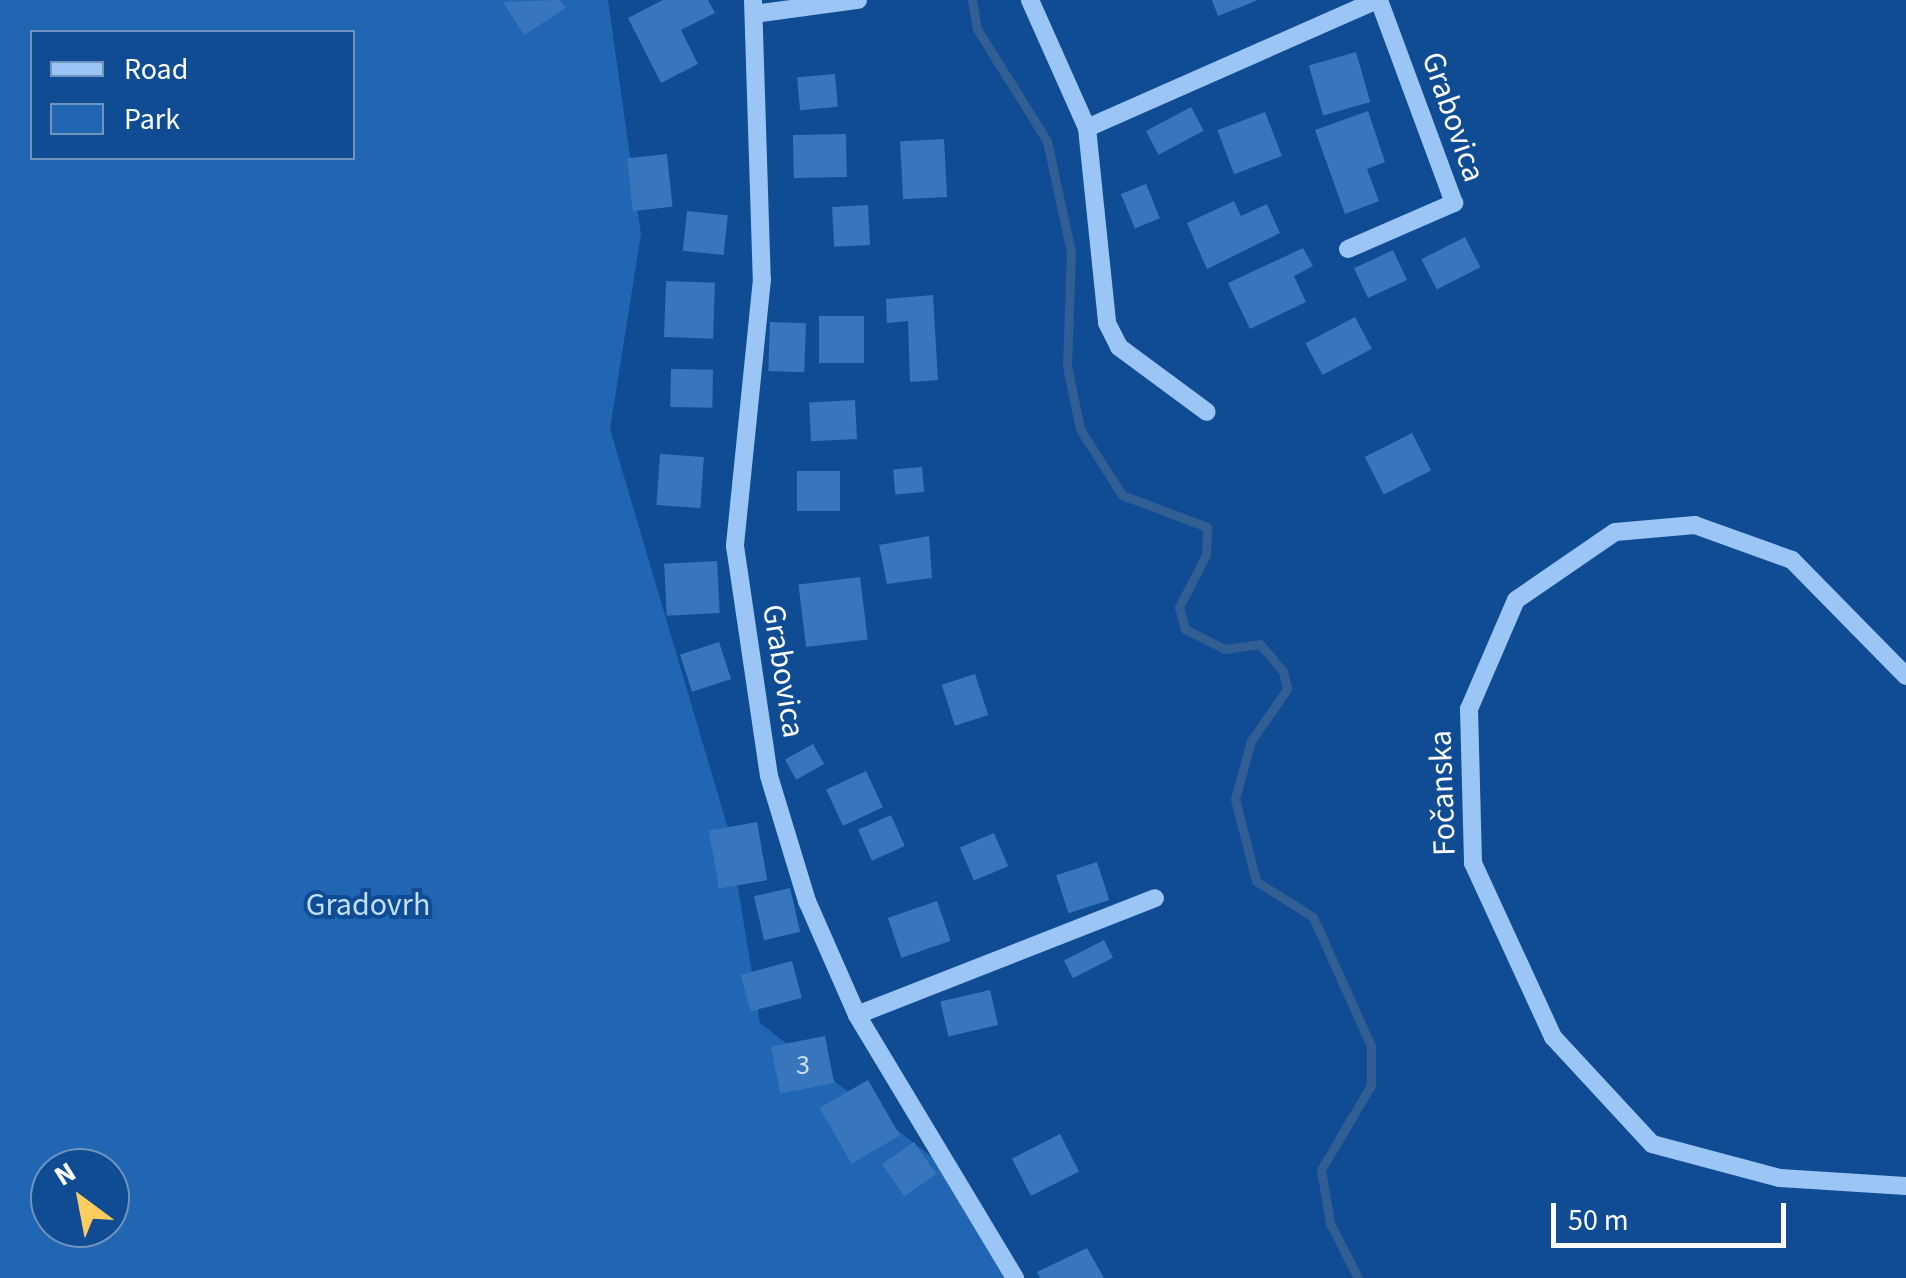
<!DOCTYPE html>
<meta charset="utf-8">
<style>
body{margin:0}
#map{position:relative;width:1906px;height:1278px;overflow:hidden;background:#0f4c93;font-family:"Source Sans 3",sans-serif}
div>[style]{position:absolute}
.green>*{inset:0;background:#2066b3}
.stream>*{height:9px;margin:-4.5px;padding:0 4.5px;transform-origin:4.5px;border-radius:4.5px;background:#325f93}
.building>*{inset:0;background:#3776bc;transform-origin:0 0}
.minor>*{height:18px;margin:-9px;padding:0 9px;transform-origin:9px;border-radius:9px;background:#9bc5f4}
span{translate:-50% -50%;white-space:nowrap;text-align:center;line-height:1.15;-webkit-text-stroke:8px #0f4c93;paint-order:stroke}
.number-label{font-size:28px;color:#cdddee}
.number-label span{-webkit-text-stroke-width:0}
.street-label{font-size:32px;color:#fff}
.park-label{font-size:32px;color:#c3dffe}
.legend{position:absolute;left:30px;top:30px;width:325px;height:130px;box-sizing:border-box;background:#0f4c93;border:2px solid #6f94be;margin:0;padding:12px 18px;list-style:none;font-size:30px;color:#fff}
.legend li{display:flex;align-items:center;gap:20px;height:50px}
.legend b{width:50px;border:2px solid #6f94be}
.north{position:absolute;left:30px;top:1148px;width:100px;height:100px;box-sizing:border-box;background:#0f4c93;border:2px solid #6f94be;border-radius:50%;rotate:328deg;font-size:28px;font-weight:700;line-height:40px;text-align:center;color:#fff}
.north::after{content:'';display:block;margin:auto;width:35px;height:45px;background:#ffcd5e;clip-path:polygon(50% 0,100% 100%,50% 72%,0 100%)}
.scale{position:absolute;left:1551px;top:1203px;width:235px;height:45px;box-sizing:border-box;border:5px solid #fff;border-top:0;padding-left:12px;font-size:30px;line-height:35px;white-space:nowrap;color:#fff;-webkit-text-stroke:8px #0f4c93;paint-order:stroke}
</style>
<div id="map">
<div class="green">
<i style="clip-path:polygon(evenodd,0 0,608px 0,641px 234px,610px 429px,729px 832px,760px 1023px,960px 1179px,1012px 1278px,0 1278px,0 0,32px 32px,352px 32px,352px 158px,32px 158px,32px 32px,0 0,50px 1168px,110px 1168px,110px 1228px,50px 1228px,50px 1168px)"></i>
</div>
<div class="stream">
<i style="left:972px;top:0;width:29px;rotate:80deg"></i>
<i style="left:977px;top:29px;width:132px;rotate:58deg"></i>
<i style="left:1047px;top:141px;width:114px;rotate:77.8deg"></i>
<i style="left:1071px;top:252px;width:114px;rotate:92deg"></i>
<i style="left:1067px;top:366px;width:64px;rotate:78.3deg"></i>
<i style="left:1080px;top:429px;width:78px;rotate:57.5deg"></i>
<i style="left:1122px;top:495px;width:91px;rotate:20.6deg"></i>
<i style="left:1207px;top:527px;width:28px;rotate:92deg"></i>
<i style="left:1206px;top:555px;width:59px;rotate:117.4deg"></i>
<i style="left:1179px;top:607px;width:23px;rotate:75deg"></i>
<i style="left:1185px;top:629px;width:45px;rotate:26.6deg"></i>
<i style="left:1225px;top:649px;width:35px;rotate:-8deg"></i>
<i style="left:1260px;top:644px;width:35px;rotate:50deg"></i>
<i style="left:1283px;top:671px;width:18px;rotate:77deg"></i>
<i style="left:1287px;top:689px;width:63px;rotate:124.7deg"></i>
<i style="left:1251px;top:741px;width:60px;rotate:105.4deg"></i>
<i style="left:1235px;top:799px;width:85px;rotate:75.6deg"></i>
<i style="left:1256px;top:881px;width:67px;rotate:32.3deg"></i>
<i style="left:1313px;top:917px;width:141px;rotate:65.8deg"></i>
<i style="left:1371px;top:1046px;width:39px;rotate:90deg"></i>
<i style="left:1371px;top:1085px;width:99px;rotate:120.5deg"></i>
<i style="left:1321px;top:1170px;width:54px;rotate:80.4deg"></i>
<i style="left:1330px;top:1223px;width:62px;rotate:63deg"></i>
</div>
<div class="building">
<i style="clip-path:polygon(560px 0,566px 8px,524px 35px,503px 2px)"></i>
<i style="clip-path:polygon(663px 0,708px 0,715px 13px,681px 30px,698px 64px,661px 83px,628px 18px)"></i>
<i style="clip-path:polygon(1212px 0,1258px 0,1218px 16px)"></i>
<i style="left:1356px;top:52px;width:52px;height:49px;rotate:74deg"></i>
<i style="left:835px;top:74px;width:33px;height:38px;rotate:85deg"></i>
<i style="left:1191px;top:107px;width:27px;height:51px;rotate:62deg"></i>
<i style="clip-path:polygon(1368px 111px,1385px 162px,1367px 169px,1379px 201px,1345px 214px,1315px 130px)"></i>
<i style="left:1265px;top:112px;width:47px;height:51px;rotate:69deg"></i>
<i style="left:846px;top:134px;width:43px;height:53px;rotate:89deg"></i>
<i style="left:944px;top:139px;width:58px;height:44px;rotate:87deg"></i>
<i style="left:667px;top:154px;width:53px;height:40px;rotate:84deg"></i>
<i style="left:1146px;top:184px;width:37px;height:27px;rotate:68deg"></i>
<i style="clip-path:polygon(1234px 201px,1241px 216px,1267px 204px,1280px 233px,1207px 269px,1187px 223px)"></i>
<i style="left:868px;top:205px;width:40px;height:36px;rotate:87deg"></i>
<i style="left:687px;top:211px;width:41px;height:40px;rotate:6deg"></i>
<i style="left:1465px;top:237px;width:34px;height:49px;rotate:63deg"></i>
<i style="clip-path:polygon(1303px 248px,1313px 266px,1294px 276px,1306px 302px,1250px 329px,1228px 283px)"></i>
<i style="left:1393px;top:250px;width:33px;height:43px;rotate:65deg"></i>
<i style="left:666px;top:281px;width:49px;height:56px;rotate:2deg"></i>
<i style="clip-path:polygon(933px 295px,938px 380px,910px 382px,908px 321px,887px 323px,886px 299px)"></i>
<i style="left:819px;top:316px;width:45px;height:47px"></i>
<i style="left:1355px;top:317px;width:36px;height:56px;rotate:62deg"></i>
<i style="left:770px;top:322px;width:36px;height:49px;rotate:2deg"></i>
<i style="left:671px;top:369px;width:42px;height:38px;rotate:1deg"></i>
<i style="left:855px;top:400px;width:39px;height:46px;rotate:87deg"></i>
<i style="left:1412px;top:433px;width:42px;height:53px;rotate:63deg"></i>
<i style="left:660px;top:454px;width:44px;height:51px;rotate:4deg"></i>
<i style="left:922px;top:467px;width:25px;height:29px;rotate:85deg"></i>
<i style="left:840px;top:471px;width:40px;height:43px;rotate:90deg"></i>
<i style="clip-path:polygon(929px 536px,932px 578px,887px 584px,879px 545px)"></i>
<i style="left:717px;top:561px;width:52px;height:53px;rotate:87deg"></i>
<i style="left:860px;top:577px;width:63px;height:62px;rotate:83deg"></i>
<i style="left:719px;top:642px;width:39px;height:41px;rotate:72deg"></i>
<i style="left:975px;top:674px;width:43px;height:35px;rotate:72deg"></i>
<i style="left:813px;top:744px;width:23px;height:32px;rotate:61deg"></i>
<i style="left:866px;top:771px;width:40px;height:44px;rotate:65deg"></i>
<i style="left:891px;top:815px;width:34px;height:36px;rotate:66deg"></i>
<i style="left:757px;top:822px;width:59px;height:49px;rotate:80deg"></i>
<i style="left:994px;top:833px;width:36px;height:37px;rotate:67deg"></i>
<i style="left:1097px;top:862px;width:40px;height:43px;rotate:72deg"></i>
<i style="left:790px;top:888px;width:45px;height:37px;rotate:77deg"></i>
<i style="left:937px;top:901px;width:42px;height:52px;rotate:71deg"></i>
<i style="left:1104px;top:940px;width:20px;height:45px;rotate:63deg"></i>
<i style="left:792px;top:961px;width:38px;height:53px;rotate:75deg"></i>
<i style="left:990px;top:990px;width:36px;height:51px;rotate:77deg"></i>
<i style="left:825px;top:1036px;width:48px;height:55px;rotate:79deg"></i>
<i style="left:868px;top:1080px;width:64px;height:56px;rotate:60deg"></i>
<i style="left:1060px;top:1134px;width:42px;height:54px;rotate:63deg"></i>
<i style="left:914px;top:1142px;width:39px;height:39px;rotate:55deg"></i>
<i style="clip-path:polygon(1087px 1248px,1104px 1278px,1040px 1278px,1037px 1272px)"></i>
</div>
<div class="minor">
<i style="left:753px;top:0;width:279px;rotate:88.2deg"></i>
<i style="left:762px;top:279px;width:268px;rotate:95.8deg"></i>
<i style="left:735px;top:546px;width:232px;rotate:81.6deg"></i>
<i style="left:769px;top:776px;width:131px;rotate:73.1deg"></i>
<i style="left:807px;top:901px;width:124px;rotate:66.3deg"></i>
<i style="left:857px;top:1015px;width:307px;rotate:59deg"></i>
<i style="left:1030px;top:0;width:140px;rotate:66deg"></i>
<i style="left:1087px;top:128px;width:196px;rotate:84.1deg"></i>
<i style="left:1107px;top:323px;width:27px;rotate:63deg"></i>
<i style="left:1119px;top:347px;width:109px;rotate:36.5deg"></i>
<i style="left:754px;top:14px;width:105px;rotate:-7.7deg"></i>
<i style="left:1087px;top:128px;width:317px;rotate:-23.8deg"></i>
<i style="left:1348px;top:249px;width:116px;rotate:-23.5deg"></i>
<i style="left:1454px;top:203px;width:216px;rotate:-110.3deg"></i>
<i style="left:1906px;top:676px;width:163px;rotate:-134.5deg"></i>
<i style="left:1792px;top:560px;width:103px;rotate:-160.2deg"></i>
<i style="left:1695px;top:525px;width:80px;rotate:175deg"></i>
<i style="left:1615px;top:532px;width:120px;rotate:145.5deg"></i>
<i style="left:1516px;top:600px;width:119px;rotate:113.3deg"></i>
<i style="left:1469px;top:709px;width:154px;rotate:88.5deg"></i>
<i style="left:1473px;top:863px;width:192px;rotate:65.3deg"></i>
<i style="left:1553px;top:1037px;width:146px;rotate:47.2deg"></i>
<i style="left:1652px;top:1144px;width:132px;rotate:14.9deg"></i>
<i style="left:1780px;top:1178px;width:126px;rotate:3.6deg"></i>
<i style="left:857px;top:1015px;width:320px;rotate:-21.4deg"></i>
</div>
<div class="number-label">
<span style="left:803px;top:1065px">3</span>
</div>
<div class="street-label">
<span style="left:1453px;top:117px;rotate:71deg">Grabovica</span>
<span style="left:783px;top:671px;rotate:81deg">Grabovica</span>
<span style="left:1443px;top:793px;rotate:-92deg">Fočanska</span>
</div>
<div class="park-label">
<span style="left:368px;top:905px">Gradovrh</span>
</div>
<ul class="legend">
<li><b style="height:12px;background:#9bc5f4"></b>Road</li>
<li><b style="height:28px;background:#2066b3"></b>Park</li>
</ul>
<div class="north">N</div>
<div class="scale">50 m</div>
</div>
